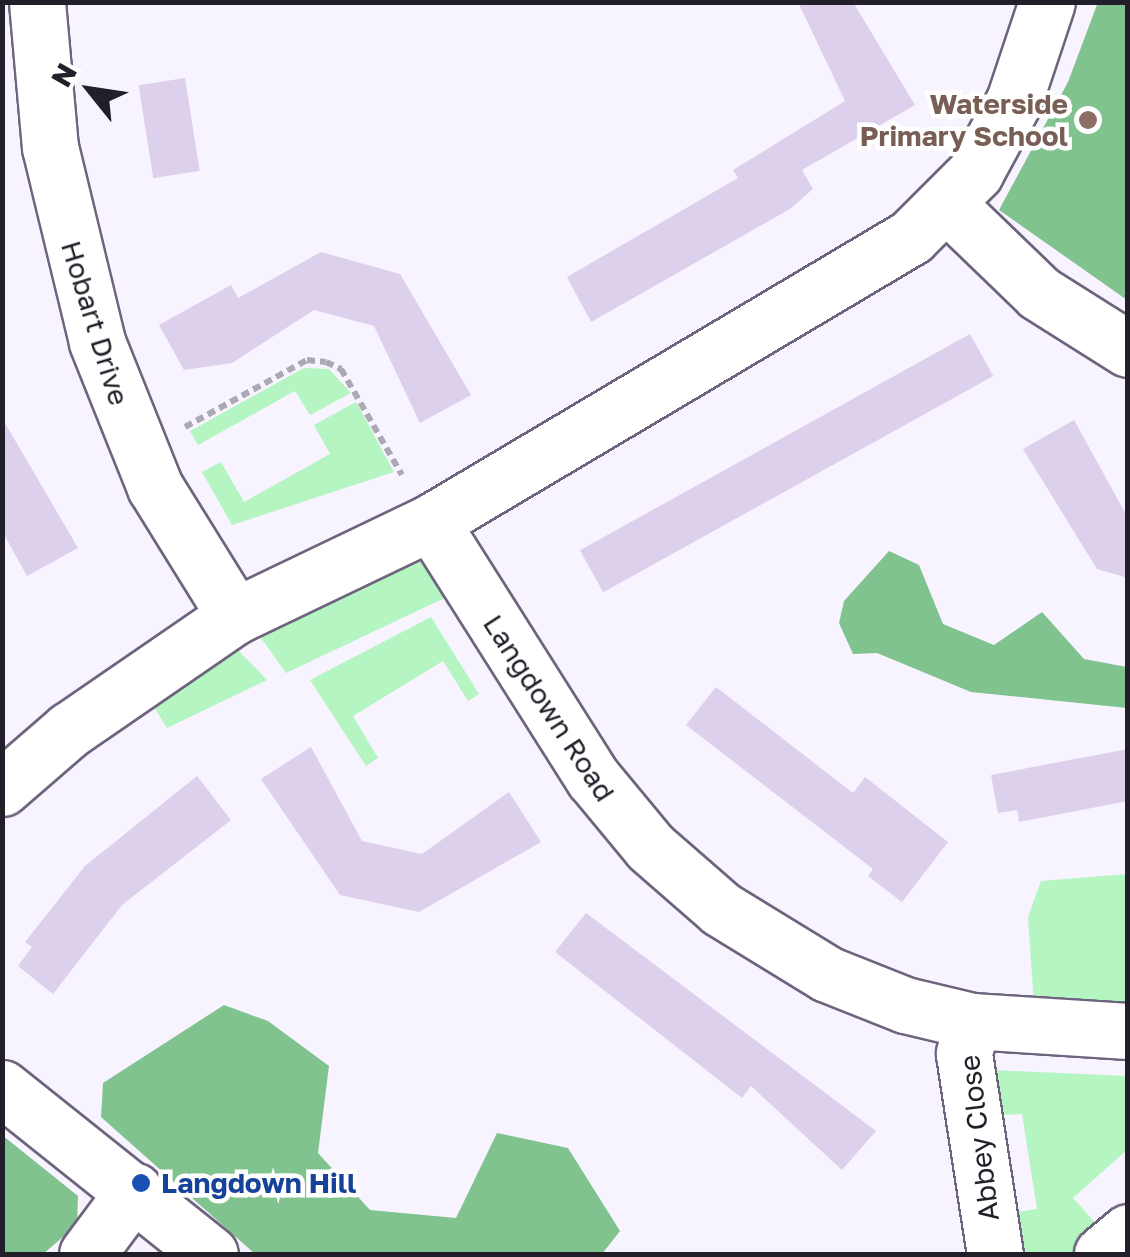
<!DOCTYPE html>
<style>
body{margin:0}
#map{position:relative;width:1130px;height:1257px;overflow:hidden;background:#f7f3ff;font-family:"Golos Text",sans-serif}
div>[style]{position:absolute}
.green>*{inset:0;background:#b4f5c1}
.forest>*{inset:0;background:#80c38f}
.building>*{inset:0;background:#dcd0ec;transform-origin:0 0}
.path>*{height:6px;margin-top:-3px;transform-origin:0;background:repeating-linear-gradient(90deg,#ada9b4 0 8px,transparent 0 13px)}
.roads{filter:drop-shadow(2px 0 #6e647d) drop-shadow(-2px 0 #6e647d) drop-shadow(0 2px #6e647d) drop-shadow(0 -2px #6e647d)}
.minor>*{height:55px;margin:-27.5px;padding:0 27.5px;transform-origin:27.5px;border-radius:27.5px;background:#fff}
.tertiary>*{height:55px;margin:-27.5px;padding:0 27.5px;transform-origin:27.5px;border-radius:27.5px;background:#fff}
.dots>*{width:28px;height:28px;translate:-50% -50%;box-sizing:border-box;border:5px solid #fff;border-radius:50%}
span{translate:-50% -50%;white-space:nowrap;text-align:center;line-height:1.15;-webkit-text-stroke:9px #fff;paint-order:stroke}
.education-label{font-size:28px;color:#785e54;font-weight:700}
.right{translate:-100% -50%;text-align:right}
.street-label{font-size:28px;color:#231f2a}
.transit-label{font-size:28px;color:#164399;font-weight:700}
.left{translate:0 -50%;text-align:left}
.frame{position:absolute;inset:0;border:5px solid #231f2a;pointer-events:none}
.north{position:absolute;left:40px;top:40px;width:100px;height:100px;-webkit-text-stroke:8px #fff;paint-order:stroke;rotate:300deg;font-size:28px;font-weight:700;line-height:40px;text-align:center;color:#231f2a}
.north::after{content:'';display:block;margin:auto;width:35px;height:45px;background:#231f2a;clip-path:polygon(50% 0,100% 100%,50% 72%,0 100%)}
</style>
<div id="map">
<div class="green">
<i style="clip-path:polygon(304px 368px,329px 369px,351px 393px,310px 415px,295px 391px,198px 445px,190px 431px)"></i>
<i style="clip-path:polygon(356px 402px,394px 472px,232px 525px,202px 472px,221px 462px,244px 502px,330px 454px,314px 425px)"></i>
<i style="clip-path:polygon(406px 560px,424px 563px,453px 594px,286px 673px,256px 631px)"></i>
<i style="clip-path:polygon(431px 617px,479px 694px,468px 701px,443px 661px,353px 716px,378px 758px,366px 766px,310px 680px)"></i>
<i style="clip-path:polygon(236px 648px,267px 680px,167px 728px,149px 699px)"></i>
<i style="clip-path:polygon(1127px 874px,1127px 1002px,1034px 1005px,1028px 917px,1041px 881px)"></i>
<i style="clip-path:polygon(991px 1070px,1127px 1076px,1127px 1150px,1073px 1198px,1100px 1228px,1071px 1254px,1002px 1254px,993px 1216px,1037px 1209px,1022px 1114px,979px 1116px)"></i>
</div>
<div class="forest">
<i style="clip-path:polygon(1098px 2px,1127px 3px,1127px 300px,999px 210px,1068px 82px)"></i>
<i style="clip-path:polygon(889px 551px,919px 565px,943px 624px,994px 645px,1042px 612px,1084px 659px,1127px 667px,1127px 708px,971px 692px,877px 653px,853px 654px,839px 623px,844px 601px)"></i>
<i style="clip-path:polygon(224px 1005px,268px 1021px,329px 1066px,318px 1153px,370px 1210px,456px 1218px,497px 1133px,568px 1148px,620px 1231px,602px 1254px,255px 1254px,101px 1117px,103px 1083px)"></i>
<i style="clip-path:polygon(2px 1135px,78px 1196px,77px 1225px,43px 1254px,3px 1254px)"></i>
</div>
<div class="building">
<i style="clip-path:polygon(798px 2px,853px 2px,915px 105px,802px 170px,813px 189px,790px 209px,591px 322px,567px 277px,738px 178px,733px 170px,845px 101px)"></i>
<i style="left:185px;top:78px;width:94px;height:47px;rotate:81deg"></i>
<i style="clip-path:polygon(321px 252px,400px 274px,471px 395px,420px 423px,374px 326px,314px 310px,232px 363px,184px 370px,159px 325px,231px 285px,238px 298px)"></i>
<i style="left:970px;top:334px;width:48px;height:446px;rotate:61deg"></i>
<i style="clip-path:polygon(2px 418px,78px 548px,27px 576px,2px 531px)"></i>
<i style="clip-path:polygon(1074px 420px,1128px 518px,1128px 578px,1097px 569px,1023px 449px)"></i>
<i style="clip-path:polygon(716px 687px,853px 793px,865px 777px,948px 842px,902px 902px,868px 876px,873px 869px,686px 725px)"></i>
<i style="clip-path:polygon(311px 747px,362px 841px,422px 854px,509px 792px,541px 842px,419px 912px,340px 895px,261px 779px)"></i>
<i style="clip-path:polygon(1128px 749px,1128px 801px,1019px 822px,1017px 810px,998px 813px,991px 775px)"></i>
<i style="clip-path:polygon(197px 776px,231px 820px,122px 905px,53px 994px,18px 966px,32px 947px,25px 942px,85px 866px)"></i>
<i style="clip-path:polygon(586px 913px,876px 1131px,842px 1170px,751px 1086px,742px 1098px,555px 952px)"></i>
</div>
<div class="path">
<i style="left:185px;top:427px;width:139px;rotate:-28.8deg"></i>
<i style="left:307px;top:360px;width:19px;rotate:6deg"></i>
<i style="left:326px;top:362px;width:17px;rotate:25deg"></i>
<i style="left:341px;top:369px;width:122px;rotate:60.1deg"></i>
</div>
<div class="roads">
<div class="minor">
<i style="left:37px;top:2px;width:146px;rotate:84.9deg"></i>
<i style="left:50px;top:147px;width:201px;rotate:76.4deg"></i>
<i style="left:97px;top:342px;width:156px;rotate:68.2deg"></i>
<i style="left:155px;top:487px;width:152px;rotate:58.2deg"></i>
<i style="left:949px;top:206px;width:125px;rotate:44deg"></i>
<i style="left:1039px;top:293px;width:105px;rotate:32.2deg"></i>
<i style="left:431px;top:522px;width:303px;rotate:57.7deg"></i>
<i style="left:593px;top:778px;width:89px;rotate:50.4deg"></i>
<i style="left:650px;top:847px;width:94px;rotate:41.1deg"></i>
<i style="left:721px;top:909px;width:124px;rotate:31.5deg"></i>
<i style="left:827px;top:974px;width:84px;rotate:21.7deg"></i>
<i style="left:905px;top:1005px;width:69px;rotate:13.4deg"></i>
<i style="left:972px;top:1021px;width:156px;rotate:3.7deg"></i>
<i style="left:2px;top:788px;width:89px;rotate:-40.9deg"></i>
<i style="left:69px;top:730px;width:201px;rotate:-34.5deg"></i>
<i style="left:235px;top:616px;width:217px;rotate:-25.6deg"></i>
<i style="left:431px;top:522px;width:558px;rotate:-30.7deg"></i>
<i style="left:911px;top:237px;width:91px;rotate:-45deg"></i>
<i style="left:975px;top:173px;width:82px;rotate:-61.6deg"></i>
<i style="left:1014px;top:101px;width:104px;rotate:-71.6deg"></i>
<i style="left:972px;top:1021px;width:34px;rotate:104deg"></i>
<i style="left:964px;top:1054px;width:202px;rotate:81.2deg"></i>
<i style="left:87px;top:1254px;width:79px;rotate:-53.3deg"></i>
<i style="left:1102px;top:1254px;width:34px;rotate:-40deg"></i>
</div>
<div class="tertiary">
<i style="left:2px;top:1088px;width:266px;rotate:38.6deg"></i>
</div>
</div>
<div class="dots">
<i style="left:1088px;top:120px;background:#8d6e63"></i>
<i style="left:141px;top:1183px;background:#1a4fb4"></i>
</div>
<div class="education-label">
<span class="right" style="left:1068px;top:120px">Waterside<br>Primary School</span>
</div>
<div class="street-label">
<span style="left:95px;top:323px;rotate:73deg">Hobart Drive</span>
<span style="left:549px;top:708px;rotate:57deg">Langdown Road</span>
<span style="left:979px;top:1138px;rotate:-97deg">Abbey Close</span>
</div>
<div class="transit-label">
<span class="left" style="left:161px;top:1183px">Langdown Hill</span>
</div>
<div class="frame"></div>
<div class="north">N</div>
</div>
